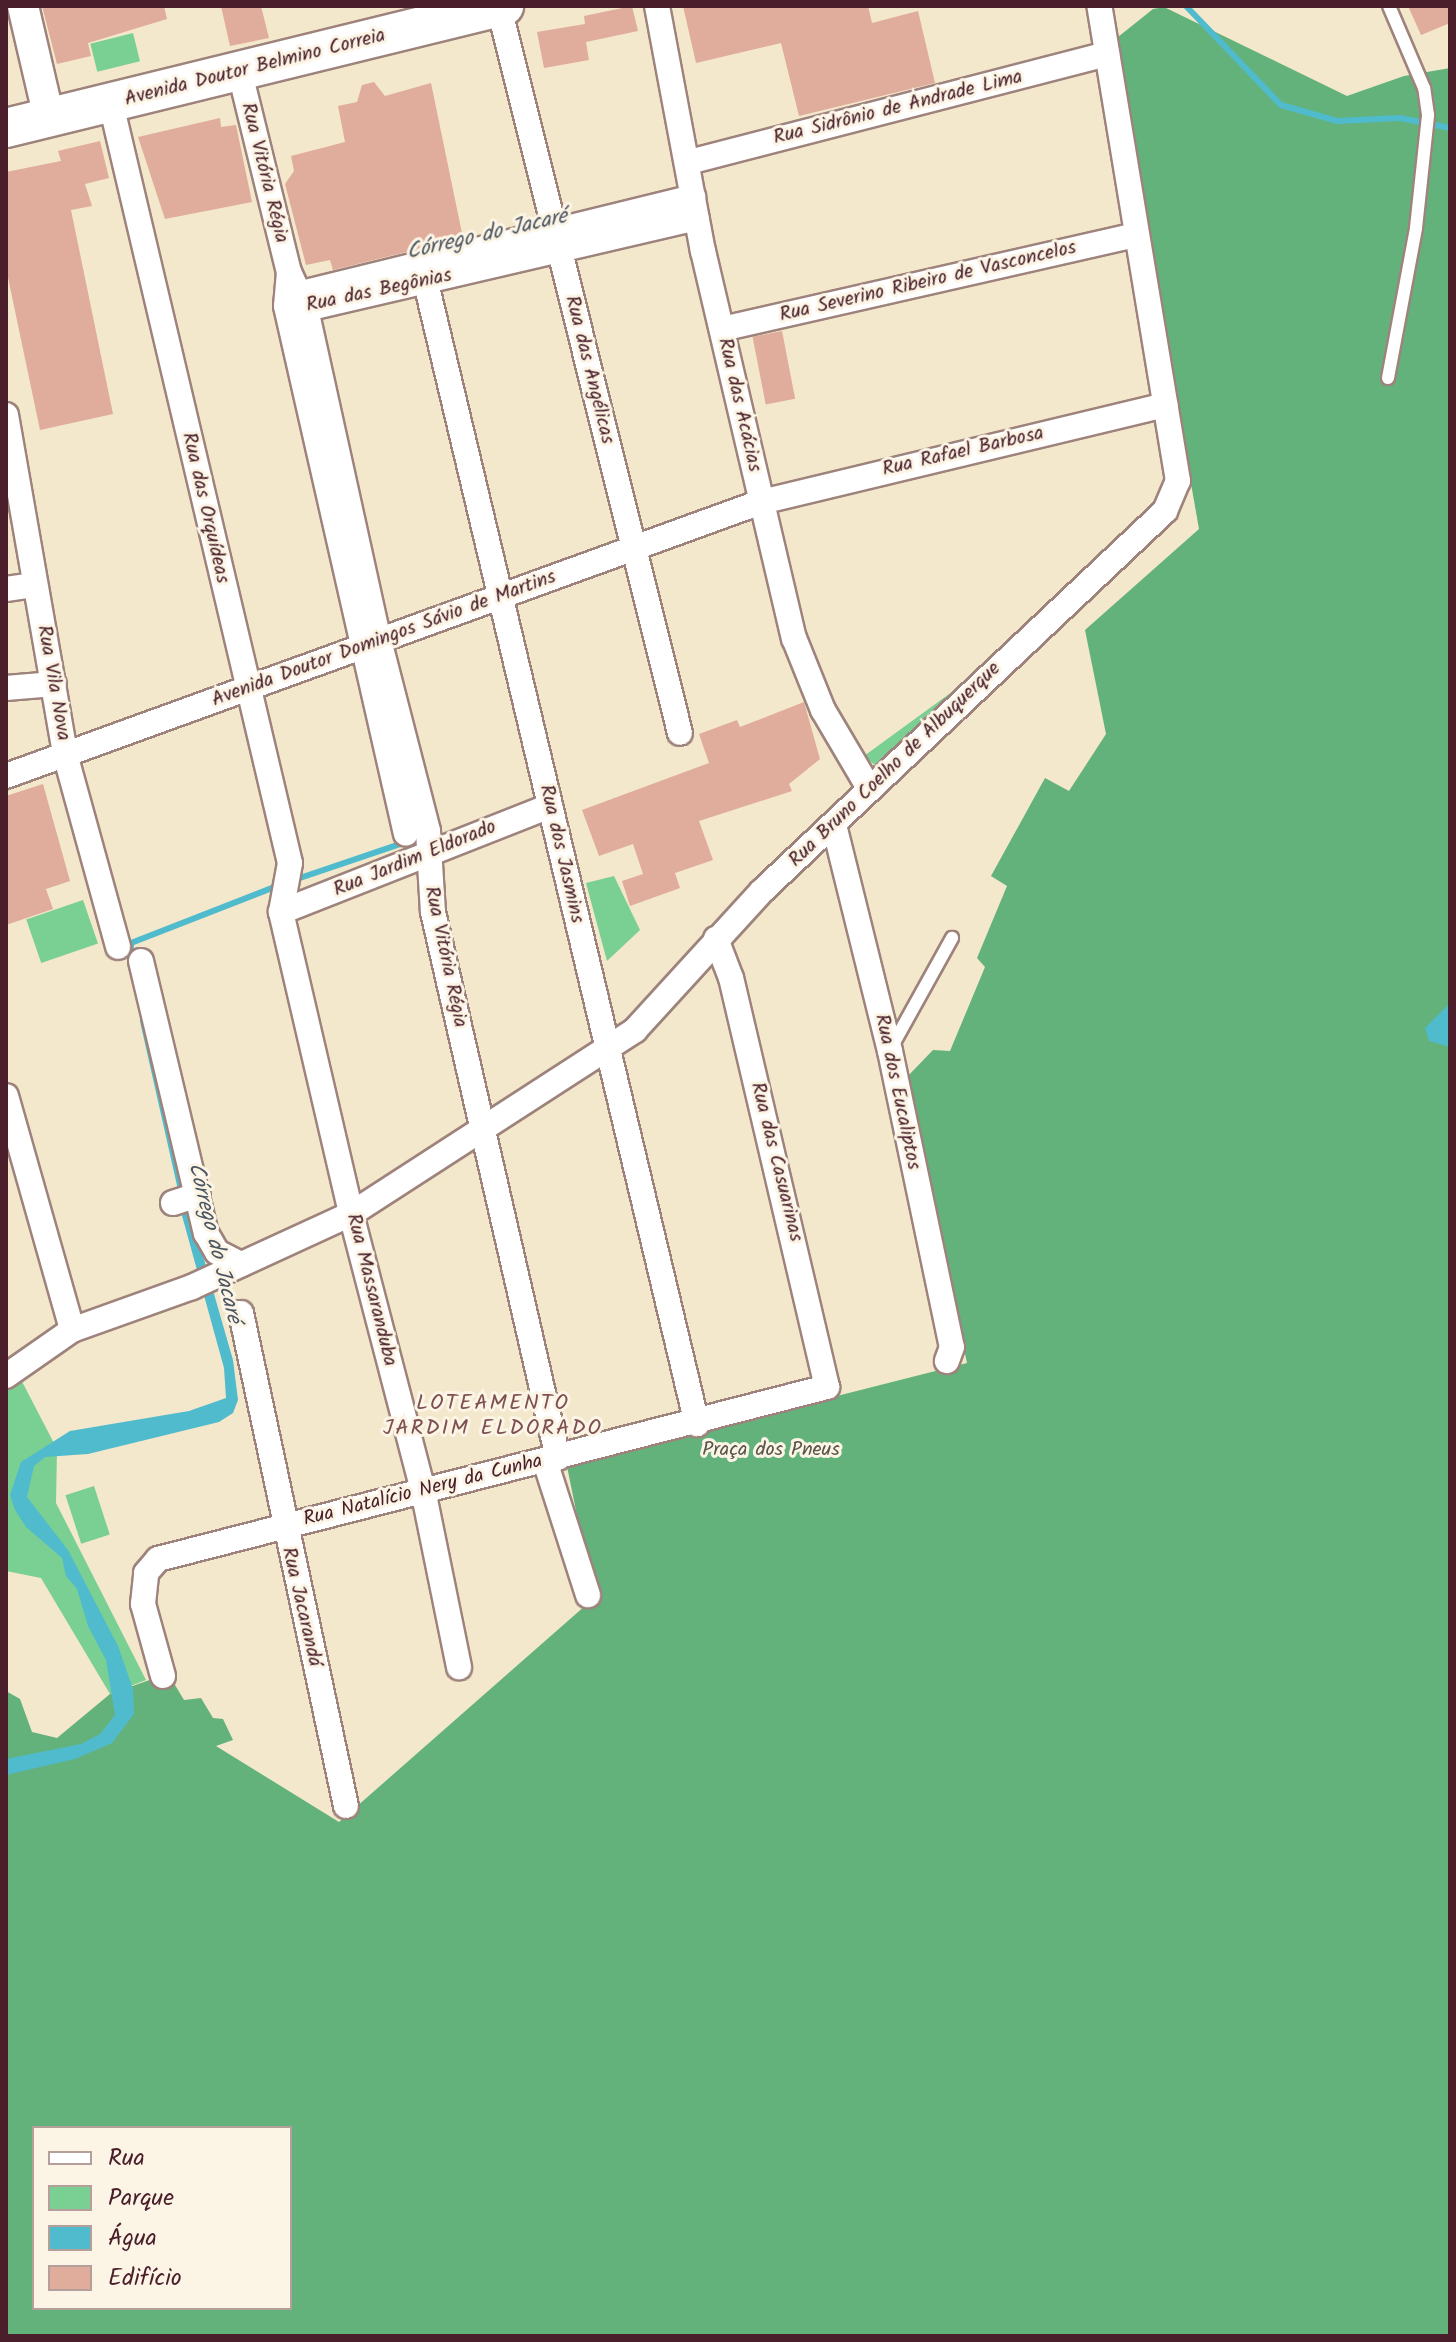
<!DOCTYPE html>
<meta charset="utf-8">
<style>
body{margin:0}
#map{position:relative;width:1456px;height:2342px;overflow:hidden;background:#f3e7cc;font-family:Kalam,sans-serif}
div>[style]{position:absolute}
.green>*{inset:0;background:#7acf92;transform-origin:0 0}
.forest>*{inset:0;background:#63b27c}
.water>*{inset:0;background:#50bbcc}
.stream>*{height:6px;margin:-3px;padding:0 3px;transform-origin:3px;border-radius:3px;background:#50bbcc}
.building>*{inset:0;background:#e0ac9b;transform-origin:0 0}
.roads{filter:drop-shadow(2px 0 #9e837c) drop-shadow(-2px 0 #9e837c) drop-shadow(0 2px #9e837c) drop-shadow(0 -2px #9e837c)}
.service>*{height:12px;margin:-6px;padding:0 6px;transform-origin:6px;border-radius:6px;background:#fff}
.minor>*{height:24px;margin:-12px;padding:0 12px;transform-origin:12px;border-radius:12px;background:#fff}
.tertiary>*{height:30px;margin:-15px;padding:0 15px;transform-origin:15px;border-radius:15px;background:#fff}
.primary>*{height:38px;margin:-19px;padding:0 19px;transform-origin:19px;border-radius:19px;background:#fff}
span{translate:-50% -50%;white-space:nowrap;text-align:center;line-height:1.15;-webkit-text-stroke:6px #fcf5e5;paint-order:stroke}
.street-label{font-size:20px;color:#4a1f2b}
.park-label{font-size:20px;color:#58544a}
.water-label{font-size:22px;color:#4c5663;font-style:italic}
.neighbourhood-label{font-size:22px;color:#7e5052;letter-spacing:2px}
.frame{position:absolute;inset:0;border:8px solid #4a1f2b;pointer-events:none}
.legend{position:absolute;left:32px;top:2126px;width:260px;height:184px;box-sizing:border-box;background:#fcf5e5;border:2px solid #b59f9b;margin:0;padding:10px 14px;list-style:none;font-size:24px;color:#4a1f2b}
.legend li{display:flex;align-items:center;gap:16px;height:40px}
.legend b{width:40px;border:2px solid #b59f9b}
</style>
<div id="map">
<div class="green">
<i style="left:133px;top:33px;width:29px;height:44px;rotate:76deg"></i>
<i style="clip-path:polygon(971px 678px,883px 765px,876px 766px,864px 756px)"></i>
<i style="clip-path:polygon(614px 876px,640px 930px,607px 961px,586px 883px)"></i>
<i style="left:83px;top:900px;width:46px;height:60px;rotate:71deg"></i>
<i style="clip-path:polygon(16px 1370px,57px 1449px,56px 1503px,146px 1680px,110px 1694px,41px 1578px,6px 1571px,6px 1377px)"></i>
<i style="left:94px;top:1486px;width:51px;height:30px;rotate:72deg"></i>
</div>
<div class="forest">
<i style="clip-path:polygon(evenodd,1164px 7px,1347px 96px,1404px 76px,1450px 68px,1450px 2336px,6px 2336px,6px 1691px,20px 1699px,32px 1732px,57px 1738px,110px 1694px,158px 1677px,172px 1680px,184px 1700px,201px 1698px,213px 1718px,223px 1719px,233px 1740px,216px 1746px,339px 1822px,594px 1598px,564px 1452px,816px 1385px,833px 1397px,967px 1363px,905px 1079px,933px 1050px,950px 1051px,985px 967px,977px 958px,1007px 886px,991px 876px,1045px 778px,1069px 791px,1106px 734px,1085px 630px,1199px 529px,1113px 41px,1153px 9px,1164px 7px,34px 2128px,290px 2128px,290px 2308px,34px 2308px,34px 2128px)"></i>
</div>
<div class="water">
<i style="clip-path:polygon(1450px 1003px,1450px 1047px,1429px 1041px,1425px 1028px)"></i>
<i style="clip-path:polygon(189px 1207px,233px 1360px,238px 1400px,233px 1413px,219px 1422px,88px 1454px,45px 1457px,34px 1466px,27px 1497px,68px 1550px,118px 1646px,133px 1689px,134px 1714px,112px 1743px,75px 1759px,6px 1775px,6px 1759px,81px 1744px,100px 1734px,115px 1715px,106px 1660px,88px 1626px,77px 1589px,66px 1576px,62px 1558px,26px 1527px,15px 1510px,10px 1495px,21px 1462px,70px 1431px,189px 1411px,226px 1398px,224px 1368px,181px 1212px)"></i>
</div>
<div class="stream">
<i style="left:1186px;top:6px;width:137px;rotate:46.2deg"></i>
<i style="left:1281px;top:105px;width:58px;rotate:15.9deg"></i>
<i style="left:1337px;top:121px;width:63px;rotate:-2.7deg"></i>
<i style="left:1400px;top:118px;width:51px;rotate:11.3deg"></i>
<i style="left:294px;top:880px;width:121px;rotate:-18.7deg"></i>
<i style="left:130px;top:963px;width:20px;rotate:-87deg"></i>
<i style="left:131px;top:943px;width:160px;rotate:-21.3deg"></i>
<i style="left:143px;top:1021px;width:177px;rotate:77.3deg"></i>
</div>
<div class="building">
<i style="clip-path:polygon(42px 6px,164px 6px,167px 19px,88px 43px,91px 56px,57px 64px)"></i>
<i style="clip-path:polygon(221px 6px,261px 6px,269px 38px,230px 46px)"></i>
<i style="clip-path:polygon(632px 6px,638px 31px,586px 42px,589px 60px,544px 68px,537px 32px,585px 24px,584px 16px)"></i>
<i style="clip-path:polygon(683px 6px,868px 6px,872px 23px,918px 11px,935px 83px,799px 116px,781px 43px,696px 63px)"></i>
<i style="clip-path:polygon(1408px 6px,1450px 6px,1450px 23px,1421px 35px)"></i>
<i style="clip-path:polygon(374px 82px,385px 96px,431px 83px,463px 238px,333px 270px,330px 260px,306px 265px,285px 184px,294px 171px,291px 156px,345px 142px,338px 106px,357px 102px,362px 85px)"></i>
<i style="clip-path:polygon(220px 118px,221px 127px,236px 125px,252px 202px,165px 219px,138px 137px)"></i>
<i style="clip-path:polygon(100px 141px,109px 178px,85px 184px,92px 206px,71px 210px,113px 414px,40px 430px,6px 268px,6px 172px,61px 161px,58px 151px)"></i>
<i style="left:782px;top:331px;width:69px;height:30px;rotate:79deg"></i>
<i style="clip-path:polygon(804px 702px,820px 759px,789px 784px,792px 791px,699px 821px,713px 860px,675px 873px,680px 888px,630px 906px,622px 881px,643px 874px,633px 844px,599px 856px,582px 810px,709px 763px,699px 734px,737px 720px,740px 727px)"></i>
<i style="clip-path:polygon(43px 784px,70px 881px,46px 889px,53px 909px,6px 925px,6px 796px)"></i>
</div>
<div class="roads">
<div class="service">
<i style="left:1388px;top:378px;width:153px;rotate:-79.4deg"></i>
<i style="left:1416px;top:228px;width:114px;rotate:-83.9deg"></i>
<i style="left:1428px;top:115px;width:27px;rotate:-98deg"></i>
<i style="left:1424px;top:88px;width:89px;rotate:-113.1deg"></i>
<i style="left:891px;top:1048px;width:126px;rotate:-61deg"></i>
</div>
<div class="minor">
<i style="left:657px;top:6px;width:249px;rotate:79.4deg"></i>
<i style="left:703px;top:251px;width:398px;rotate:76.8deg"></i>
<i style="left:794px;top:638px;width:78px;rotate:68.1deg"></i>
<i style="left:823px;top:710px;width:91px;rotate:59.5deg"></i>
<i style="left:499px;top:7px;width:748px;rotate:76deg"></i>
<i style="left:240px;top:73px;width:205px;rotate:76.2deg"></i>
<i style="left:289px;top:272px;width:41px;rotate:65.3deg"></i>
<i style="left:306px;top:309px;width:339px;rotate:77.6deg"></i>
<i style="left:379px;top:640px;width:197px;rotate:75.6deg"></i>
<i style="left:428px;top:831px;width:81px;rotate:86.5deg"></i>
<i style="left:433px;top:912px;width:560px;rotate:77.11deg"></i>
<i style="left:111px;top:104px;width:780px;rotate:76.73deg"></i>
<i style="left:290px;top:863px;width:50px;rotate:100.4deg"></i>
<i style="left:281px;top:912px;width:310px;rotate:76.9deg"></i>
<i style="left:351px;top:1214px;width:285px;rotate:75.4deg"></i>
<i style="left:423px;top:1490px;width:181px;rotate:78.5deg"></i>
<i style="left:689px;top:162px;width:432px;rotate:-14.5deg"></i>
<i style="left:289px;top:272px;width:34px;rotate:95deg"></i>
<i style="left:286px;top:306px;width:541px;rotate:77.2deg"></i>
<i style="left:426px;top:283px;width:1173px;rotate:76.64deg"></i>
<i style="left:291px;top:302px;width:14px;rotate:-39deg"></i>
<i style="left:302px;top:293px;width:403px;rotate:-13.8deg"></i>
<i style="left:290px;top:307px;width:16px;rotate:7deg"></i>
<i style="left:306px;top:309px;width:401px;rotate:-13.1deg"></i>
<i style="left:722px;top:329px;width:424px;rotate:-12.8deg"></i>
<i style="left:6px;top:415px;width:344px;rotate:80.1deg"></i>
<i style="left:65px;top:754px;width:200px;rotate:74.6deg"></i>
<i style="left:6px;top:589px;width:29px;rotate:-8deg"></i>
<i style="left:6px;top:688px;width:48px;rotate:-4.8deg"></i>
<i style="left:6px;top:776px;width:803px;rotate:-19.95deg"></i>
<i style="left:761px;top:502px;width:416px;rotate:-13.5deg"></i>
<i style="left:834px;top:825px;width:233px;rotate:76.1deg"></i>
<i style="left:890px;top:1051px;width:302px;rotate:78.2deg"></i>
<i style="left:952px;top:1347px;width:15px;rotate:110deg"></i>
<i style="left:281px;top:912px;width:289px;rotate:-21.5deg"></i>
<i style="left:141px;top:961px;width:280px;rotate:76.6deg"></i>
<i style="left:206px;top:1233px;width:22px;rotate:60deg"></i>
<i style="left:217px;top:1252px;width:27px;rotate:27deg"></i>
<i style="left:6px;top:1096px;width:243px;rotate:74.2deg"></i>
<i style="left:173px;top:1203px;width:26px;rotate:-18deg"></i>
<i style="left:241px;top:1313px;width:504px;rotate:77.98deg"></i>
<i style="left:6px;top:1376px;width:80px;rotate:-34.9deg"></i>
<i style="left:72px;top:1330px;width:127px;rotate:-19.7deg"></i>
<i style="left:192px;top:1287px;width:175px;rotate:-24.7deg"></i>
<i style="left:351px;top:1214px;width:338px;rotate:-32.9deg"></i>
<i style="left:635px;top:1030px;width:188px;rotate:-47.6deg"></i>
<i style="left:762px;top:891px;width:554px;rotate:-43.32deg"></i>
<i style="left:1165px;top:511px;width:33px;rotate:-67deg"></i>
<i style="left:1178px;top:481px;width:482px;rotate:-99.4deg"></i>
<i style="left:545px;top:1461px;width:141px;rotate:72.2deg"></i>
<i style="left:163px;top:1676px;width:75px;rotate:-105.5deg"></i>
<i style="left:143px;top:1604px;width:31px;rotate:-84deg"></i>
<i style="left:146px;top:1573px;width:18px;rotate:-49deg"></i>
<i style="left:158px;top:1559px;width:691px;rotate:-14.42deg"></i>
<i style="left:827px;top:1387px;width:420px;rotate:-103.2deg"></i>
<i style="left:731px;top:978px;width:42px;rotate:-111deg"></i>
</div>
<div class="tertiary">
<i style="left:23px;top:6px;width:115px;rotate:76.9deg"></i>
</div>
<div class="primary">
<i style="left:6px;top:128px;width:513px;rotate:-13.77deg"></i>
</div>
</div>
<div class="street-label">
<span style="left:255px;top:68px;rotate:-14deg">Avenida Doutor Belmino Correia</span>
<span style="left:898px;top:108px;rotate:-14deg">Rua Sidrônio de Andrade Lima</span>
<span style="left:264px;top:173px;rotate:76deg">Rua Vitória Régia</span>
<span style="left:928px;top:282px;rotate:-13deg">Rua Severino Ribeiro de Vasconcelos</span>
<span style="left:379px;top:291px;rotate:-12deg">Rua das Begônias</span>
<span style="left:589px;top:370px;rotate:76deg">Rua das Angélicas</span>
<span style="left:739px;top:405px;rotate:77deg">Rua das Acácias</span>
<span style="left:963px;top:452px;rotate:-13deg">Rua Rafael Barbosa</span>
<span style="left:205px;top:508px;rotate:77deg">Rua das Orquídeas</span>
<span style="left:384px;top:639px;rotate:-20deg">Avenida Doutor Domingos Sávio de Martins</span>
<span style="left:53px;top:683px;rotate:80deg">Rua Vila Nova</span>
<span style="left:895px;top:765px;rotate:-44deg">Rua Bruno Coelho de Albuquerque</span>
<span style="left:561px;top:854px;rotate:77deg">Rua dos Jasmins</span>
<span style="left:415px;top:859px;rotate:-22deg">Rua Jardim Eldorado</span>
<span style="left:445px;top:957px;rotate:78deg">Rua Vitória Régia</span>
<span style="left:897px;top:1092px;rotate:78deg">Rua dos Eucaliptos</span>
<span style="left:776px;top:1162px;rotate:76deg">Rua das Casuarinas</span>
<span style="left:371px;top:1290px;rotate:76deg">Rua Massaranduba</span>
<span style="left:423px;top:1491px;rotate:-14deg">Rua Natalício Nery da Cunha</span>
<span style="left:301px;top:1607px;rotate:77deg">Rua Jacarandá</span>
</div>
<div class="park-label">
<span style="left:771px;top:1450px">Praça dos Pneus</span>
</div>
<div class="water-label">
<span style="left:487px;top:235px;rotate:-13deg">Córrego do Jacaré</span>
<span style="left:214px;top:1243px;rotate:76deg">Córrego do Jacaré</span>
</div>
<div class="neighbourhood-label">
<span style="left:493px;top:1416px">LOTEAMENTO<br>JARDIM ELDORADO</span>
</div>
<div class="frame"></div>
<ul class="legend">
<li><b style="height:10px;background:#fff"></b>Rua</li>
<li><b style="height:22px;background:#7acf92"></b>Parque</li>
<li><b style="height:22px;background:#50bbcc"></b>Água</li>
<li><b style="height:22px;background:#e0ac9b"></b>Edifício</li>
</ul>
</div>
